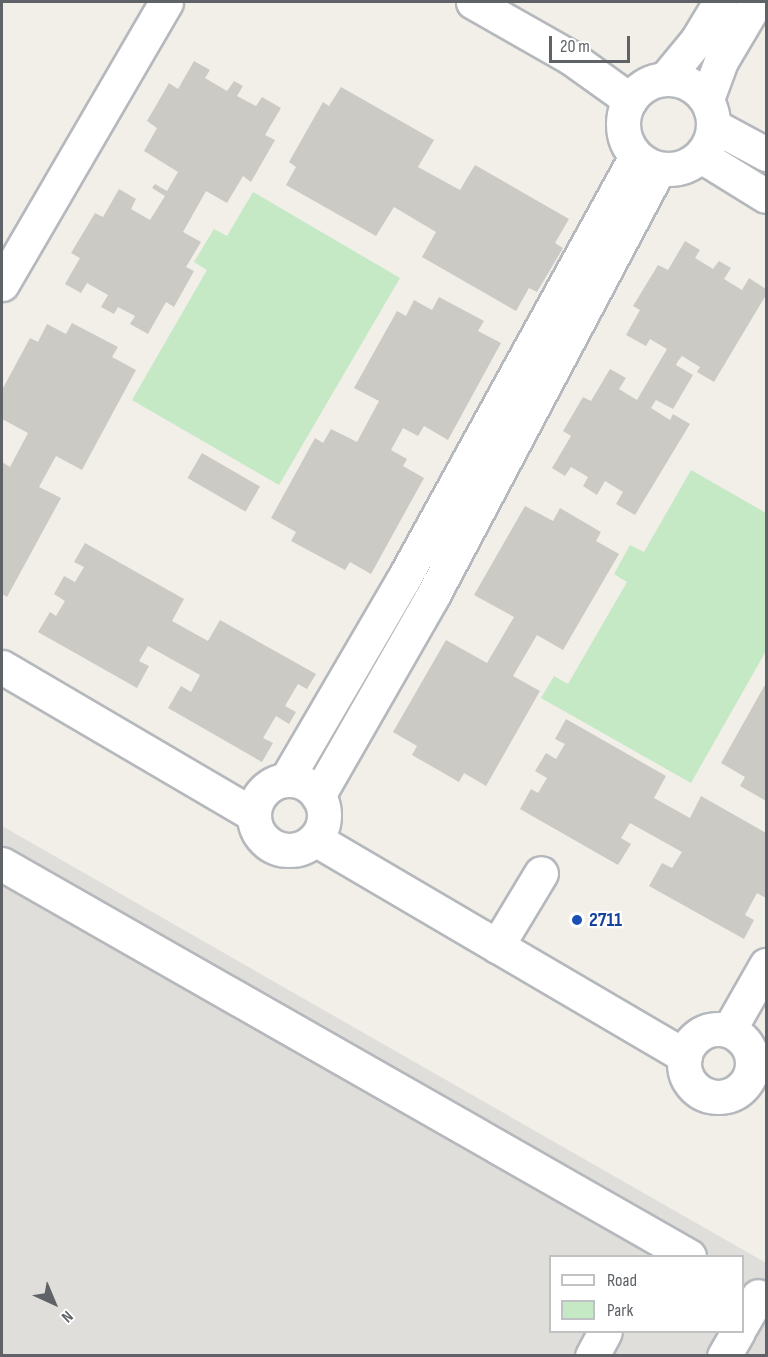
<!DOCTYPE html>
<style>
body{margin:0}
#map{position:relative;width:768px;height:1357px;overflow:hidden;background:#f1efe8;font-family:"Sofia Sans Condensed",sans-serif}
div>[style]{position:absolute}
.industrial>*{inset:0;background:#e0deda}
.green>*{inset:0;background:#c5e8c5}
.building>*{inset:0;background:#cccac5;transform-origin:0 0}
.roads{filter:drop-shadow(2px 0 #b5b8bc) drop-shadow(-2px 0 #b5b8bc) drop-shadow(0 2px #b5b8bc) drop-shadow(0 -2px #b5b8bc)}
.minor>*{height:33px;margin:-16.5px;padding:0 16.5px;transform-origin:16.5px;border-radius:16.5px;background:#fff}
.minor>.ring{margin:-16.5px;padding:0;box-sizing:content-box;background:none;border:33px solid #fff;border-radius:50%}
.dots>*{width:16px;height:16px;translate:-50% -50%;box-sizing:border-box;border:3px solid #fff;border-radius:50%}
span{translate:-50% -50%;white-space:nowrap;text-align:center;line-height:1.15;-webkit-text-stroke:4.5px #fff;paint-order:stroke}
.transit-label{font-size:20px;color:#164399;font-weight:700}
.left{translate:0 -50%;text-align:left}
.frame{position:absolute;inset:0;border:3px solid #5f6368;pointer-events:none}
.legend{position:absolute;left:549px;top:1255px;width:195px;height:78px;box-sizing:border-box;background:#fff;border:2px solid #bfc1c3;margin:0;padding:8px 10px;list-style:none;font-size:18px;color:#5f6368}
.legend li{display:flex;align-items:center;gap:12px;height:30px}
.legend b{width:30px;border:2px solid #bfc1c3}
.north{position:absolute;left:24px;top:1273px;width:60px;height:60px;-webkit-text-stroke:4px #fff;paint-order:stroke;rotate:136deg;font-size:16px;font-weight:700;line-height:24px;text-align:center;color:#5f6368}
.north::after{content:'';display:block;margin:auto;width:21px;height:27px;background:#5f6368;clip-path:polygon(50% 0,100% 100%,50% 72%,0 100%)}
.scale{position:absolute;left:549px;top:36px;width:81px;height:27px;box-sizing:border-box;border:3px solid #5f6368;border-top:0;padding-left:8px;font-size:18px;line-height:21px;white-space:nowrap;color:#5f6368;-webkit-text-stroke:4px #fff;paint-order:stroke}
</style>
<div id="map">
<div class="industrial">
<i style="clip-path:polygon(evenodd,2px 826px,766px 1263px,766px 1355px,2px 1355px,2px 826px,550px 1256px,742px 1256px,742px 1332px,550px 1332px,550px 1256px)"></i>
</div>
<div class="green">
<i style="clip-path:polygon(253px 192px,400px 278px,279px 485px,132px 400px,207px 270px,194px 262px,214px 229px,227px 236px)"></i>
<i style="clip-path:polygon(691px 470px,766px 513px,766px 651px,691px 783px,541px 698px,554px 676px,568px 684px,627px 582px,614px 574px,630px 545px,644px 552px)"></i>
</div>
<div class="building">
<i style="clip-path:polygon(194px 61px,210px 70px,205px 78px,227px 91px,234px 81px,243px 86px,237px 96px,256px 106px,262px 97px,281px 108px,265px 135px,275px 140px,251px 182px,243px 176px,227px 203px,206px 191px,183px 232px,201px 242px,186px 267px,194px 271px,174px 307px,166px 302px,148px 334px,130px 324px,135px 316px,118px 307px,114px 314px,101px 307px,108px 295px,87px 283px,81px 293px,65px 284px,80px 258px,71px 253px,95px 213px,103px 217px,119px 189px,136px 199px,131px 209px,150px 220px,165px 196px,152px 188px,155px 184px,167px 191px,178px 172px,144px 151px,157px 128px,147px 121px,169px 83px,178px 89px)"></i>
<i style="clip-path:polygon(341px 87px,434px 140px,418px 167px,460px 190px,475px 165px,569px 219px,555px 243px,563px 248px,537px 292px,529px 288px,516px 311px,422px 257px,436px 232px,394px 207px,376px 236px,286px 185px,296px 167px,289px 162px,323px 102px,329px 106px)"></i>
<i style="clip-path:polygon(685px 241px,700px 250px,695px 258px,713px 269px,719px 261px,731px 268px,724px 279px,742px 290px,749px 278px,766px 289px,766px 295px,714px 382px,697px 372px,700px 367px,682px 356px,678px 361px,676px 365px,693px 375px,673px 409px,656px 400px,651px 408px,670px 420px,673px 414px,690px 424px,635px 515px,616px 504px,623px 492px,605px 481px,597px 495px,583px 486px,588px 477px,571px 467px,565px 476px,552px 468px,571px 436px,563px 431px,583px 397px,591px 401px,610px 369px,626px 378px,619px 389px,637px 400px,667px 349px,650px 339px,646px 346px,626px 335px,640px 310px,633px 306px,658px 265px,668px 270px)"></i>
<i style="clip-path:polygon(439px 297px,484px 321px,478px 331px,501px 343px,448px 440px,424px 426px,418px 436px,403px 428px,391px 450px,407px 459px,403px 466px,424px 478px,371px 574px,350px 562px,345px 570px,291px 541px,296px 532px,271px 518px,315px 438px,323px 443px,331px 429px,357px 442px,379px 401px,354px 388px,397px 311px,406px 316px,414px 300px,432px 310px)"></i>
<i style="clip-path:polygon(72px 323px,118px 347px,112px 357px,136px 370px,82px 470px,56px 456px,39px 487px,61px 498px,7px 597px,2px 594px,2px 462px,10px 467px,28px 433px,2px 419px,2px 390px,30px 338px,38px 342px,47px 324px,66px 334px)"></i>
<i style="left:202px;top:453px;width:67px;height:29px;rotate:30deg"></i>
<i style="clip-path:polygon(525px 506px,553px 521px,560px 508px,601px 532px,596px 541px,619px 554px,563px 650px,537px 635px,513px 676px,540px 691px,486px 786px,464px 773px,459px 782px,412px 755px,417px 746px,393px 732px,446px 640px,487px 663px,514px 617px,474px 595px)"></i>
<i style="clip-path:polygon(85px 543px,184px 599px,172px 621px,208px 641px,220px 620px,316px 674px,307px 689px,298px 684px,285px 706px,296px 712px,289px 724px,276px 716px,263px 738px,273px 743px,262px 762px,168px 708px,181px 686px,191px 692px,200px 675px,148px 646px,139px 661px,149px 666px,137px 688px,38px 632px,50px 612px,56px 616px,65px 601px,54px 594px,64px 576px,75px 582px,84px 567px,74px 562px)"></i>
<i style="clip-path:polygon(766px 683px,766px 801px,740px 786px,745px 777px,721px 763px)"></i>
<i style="clip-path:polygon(566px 719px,666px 776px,654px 798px,690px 818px,701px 796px,766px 833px,766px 898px,757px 893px,745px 915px,754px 920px,744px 939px,649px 886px,662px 863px,672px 868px,682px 852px,630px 823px,621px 838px,631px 844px,618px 865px,520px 809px,531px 789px,538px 793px,547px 778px,535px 771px,546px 753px,556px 759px,565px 744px,555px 739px)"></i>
</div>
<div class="roads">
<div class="minor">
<i style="left:473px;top:2px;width:112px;rotate:29.6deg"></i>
<i style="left:570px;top:57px;width:74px;rotate:35.6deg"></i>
<i class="ring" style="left:623px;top:79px;width:57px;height:57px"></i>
<i style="left:665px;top:79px;width:50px;rotate:-50.6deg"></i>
<i style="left:697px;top:40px;width:44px;rotate:-58.8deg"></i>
<i style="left:707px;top:99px;width:40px;rotate:-69.8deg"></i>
<i style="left:721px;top:61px;width:69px;rotate:-59.3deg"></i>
<i style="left:714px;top:126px;width:59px;rotate:28.3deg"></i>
<i style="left:701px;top:156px;width:76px;rotate:31.6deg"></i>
<i style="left:2px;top:284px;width:326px;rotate:-59.8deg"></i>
<i style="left:2px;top:667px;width:292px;rotate:30.4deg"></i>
<i style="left:286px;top:780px;width:232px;rotate:-59.7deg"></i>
<i style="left:403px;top:580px;width:483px;rotate:-61.2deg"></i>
<i class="ring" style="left:254px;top:780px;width:37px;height:37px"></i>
<i style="left:318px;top:796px;width:229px;rotate:-60.2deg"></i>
<i style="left:432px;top:597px;width:484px;rotate:-62.1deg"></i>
<i style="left:315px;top:839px;width:429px;rotate:30.4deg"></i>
<i style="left:2px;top:864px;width:791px;rotate:29.71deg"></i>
<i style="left:497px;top:946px;width:85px;rotate:-58.9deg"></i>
<i class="ring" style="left:684px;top:1029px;width:35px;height:35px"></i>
<i style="left:729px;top:1030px;width:75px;rotate:-60.4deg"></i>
<i style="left:742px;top:1324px;width:32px;rotate:-60deg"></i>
<i style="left:592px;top:1356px;width:27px;rotate:-62deg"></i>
<i style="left:724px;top:1356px;width:28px;rotate:-60deg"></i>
</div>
</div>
<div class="dots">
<i style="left:577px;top:920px;background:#1a4fb4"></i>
</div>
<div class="transit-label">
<span class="left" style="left:589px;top:920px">2711</span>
</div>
<div class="frame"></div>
<ul class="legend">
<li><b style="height:8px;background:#fff"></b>Road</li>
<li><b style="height:16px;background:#c5e8c5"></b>Park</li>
</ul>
<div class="north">N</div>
<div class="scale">20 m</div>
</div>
